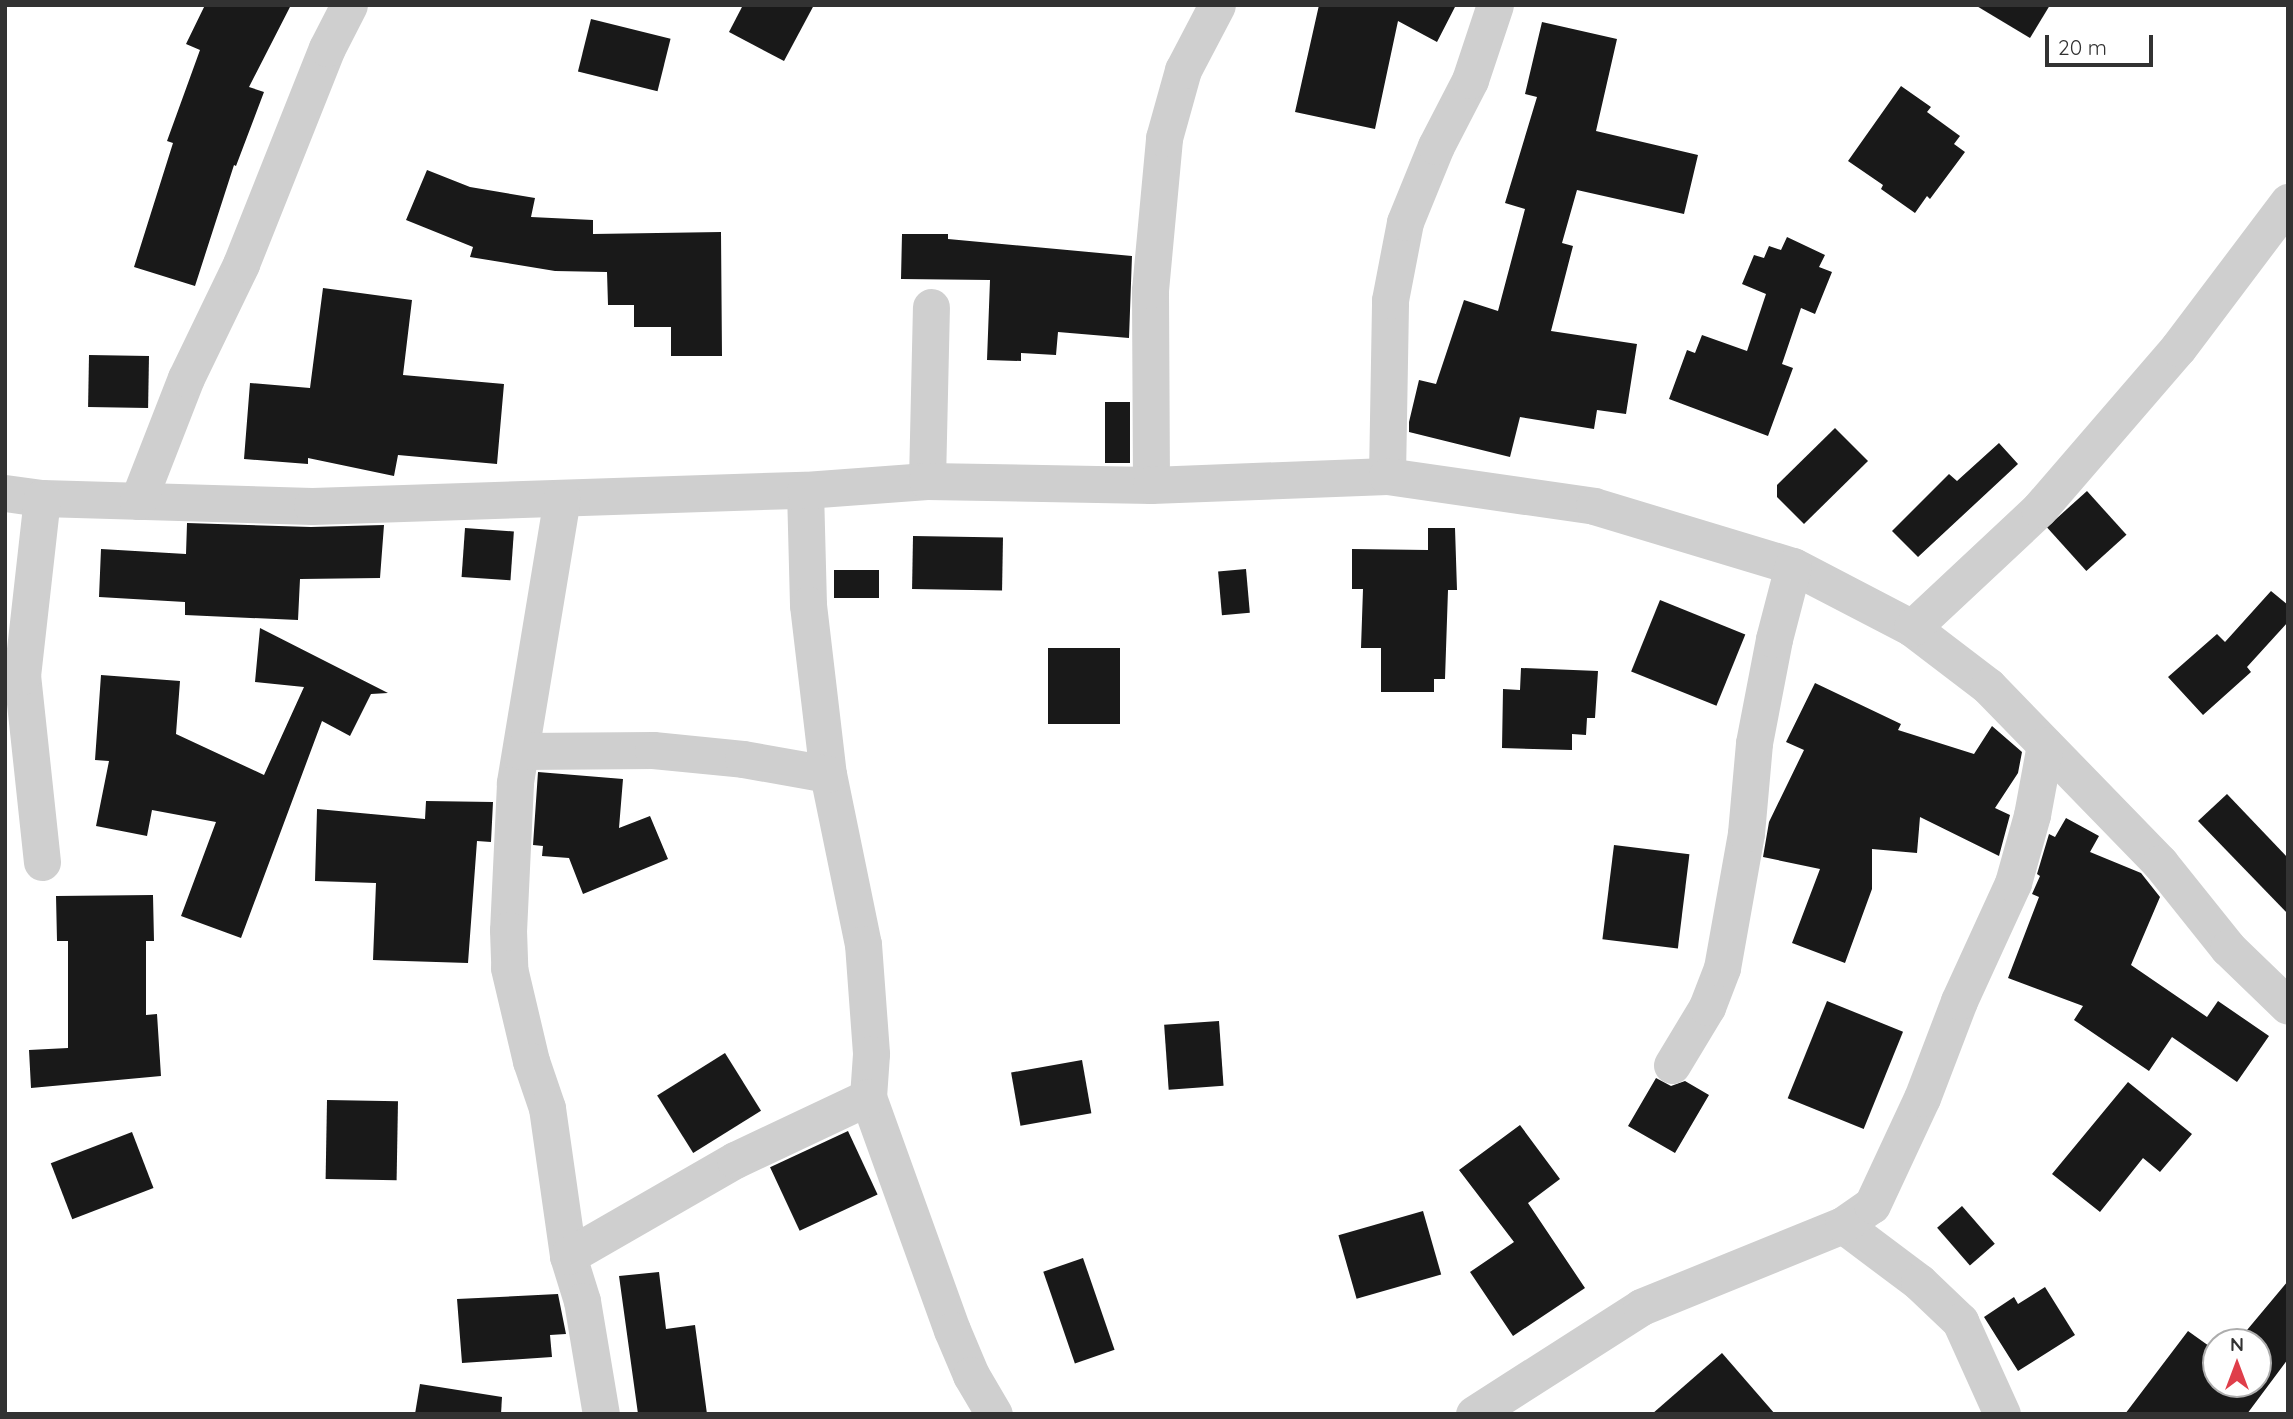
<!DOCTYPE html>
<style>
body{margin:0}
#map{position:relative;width:2293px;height:1419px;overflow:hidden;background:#fff;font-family:Quicksand,sans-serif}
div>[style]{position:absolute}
.building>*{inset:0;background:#191919;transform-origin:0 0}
.street>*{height:37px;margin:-18.5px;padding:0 18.5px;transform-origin:18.5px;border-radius:18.5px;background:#cfcfcf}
span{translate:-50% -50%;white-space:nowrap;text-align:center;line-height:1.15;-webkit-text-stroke:7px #fff;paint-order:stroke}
.frame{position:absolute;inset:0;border:7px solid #323232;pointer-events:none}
.north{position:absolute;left:2202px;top:1328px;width:70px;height:70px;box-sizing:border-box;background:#fff;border:2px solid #adadad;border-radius:50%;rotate:0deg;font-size:19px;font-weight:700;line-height:28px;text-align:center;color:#323232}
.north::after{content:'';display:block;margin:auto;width:24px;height:32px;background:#df3e4a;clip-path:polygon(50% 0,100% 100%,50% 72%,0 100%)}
.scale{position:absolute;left:2045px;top:35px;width:108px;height:32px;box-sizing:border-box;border:4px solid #323232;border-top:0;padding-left:9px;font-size:21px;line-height:24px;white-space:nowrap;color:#323232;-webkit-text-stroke:5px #fff;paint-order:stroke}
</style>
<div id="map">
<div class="building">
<i style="clip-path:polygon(205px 5px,291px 5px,249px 87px,264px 92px,236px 166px,234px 165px,195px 286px,134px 267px,173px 143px,167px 141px,200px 50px,186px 44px)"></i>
<i style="clip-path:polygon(743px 5px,814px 5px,784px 61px,729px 32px)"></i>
<i style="clip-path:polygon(1319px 5px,1456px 5px,1437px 42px,1398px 21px,1375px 129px,1295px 112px)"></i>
<i style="clip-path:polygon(1975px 5px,2050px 5px,2030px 38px)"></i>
<i style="left:591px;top:19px;width:82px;height:54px;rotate:14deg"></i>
<i style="clip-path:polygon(1542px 22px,1617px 39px,1596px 131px,1698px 155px,1684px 214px,1577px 190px,1562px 243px,1573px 246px,1551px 331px,1637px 344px,1626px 414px,1597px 410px,1594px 429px,1520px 417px,1510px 457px,1409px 432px,1409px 422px,1419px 380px,1436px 384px,1464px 300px,1498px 311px,1525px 209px,1505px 203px,1537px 97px,1525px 94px)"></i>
<i style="clip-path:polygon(1901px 86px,1931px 107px,1927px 112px,1960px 136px,1954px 144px,1965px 152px,1930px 199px,1927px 196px,1915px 213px,1881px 189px,1883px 185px,1848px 161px)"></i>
<i style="clip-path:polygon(427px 170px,470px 187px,535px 198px,531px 217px,593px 220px,593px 234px,721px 232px,722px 356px,671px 356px,671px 327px,634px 327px,634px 305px,608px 305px,607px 272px,555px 271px,470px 257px,473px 247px,406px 220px)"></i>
<i style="clip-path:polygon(902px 234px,948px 234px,948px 239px,1132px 256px,1129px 338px,1058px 332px,1056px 355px,1021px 353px,1021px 361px,987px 360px,990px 280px,901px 279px)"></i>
<i style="clip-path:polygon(1787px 237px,1825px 255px,1819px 267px,1832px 272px,1815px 314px,1801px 308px,1782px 364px,1793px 368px,1768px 436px,1669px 399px,1687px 350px,1695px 353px,1702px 335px,1747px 351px,1766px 294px,1742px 284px,1754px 255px,1764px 258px,1769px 246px,1781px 250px)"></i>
<i style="clip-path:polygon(323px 288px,412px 300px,403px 375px,504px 384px,497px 464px,398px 455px,394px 476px,308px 458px,308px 464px,244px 459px,250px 383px,310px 388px)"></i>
<i style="left:89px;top:355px;width:60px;height:52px;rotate:1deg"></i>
<i style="left:1105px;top:402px;width:25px;height:61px"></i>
<i style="clip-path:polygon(1835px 428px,1868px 461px,1804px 524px,1777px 497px,1777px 485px)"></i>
<i style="clip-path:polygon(1999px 443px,2018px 464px,1918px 557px,1892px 531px,1949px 474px,1957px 481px)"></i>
<i style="left:2087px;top:491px;width:59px;height:54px;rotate:48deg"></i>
<i style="clip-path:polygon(187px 523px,311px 527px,384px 525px,380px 578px,300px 579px,298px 620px,185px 615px,185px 602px,99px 597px,101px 549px,186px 554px)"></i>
<i style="left:465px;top:528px;width:49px;height:49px;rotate:4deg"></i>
<i style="clip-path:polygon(1428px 528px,1455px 528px,1457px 590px,1448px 590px,1445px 679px,1434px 679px,1434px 692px,1381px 692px,1381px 648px,1361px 648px,1363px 589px,1352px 589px,1352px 549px,1428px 550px)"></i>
<i style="left:913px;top:536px;width:90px;height:53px;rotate:1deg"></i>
<i style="left:1246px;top:569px;width:44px;height:28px;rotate:85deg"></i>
<i style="left:834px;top:570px;width:45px;height:28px"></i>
<i style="clip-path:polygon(2271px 591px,2288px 605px,2288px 622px,2247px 667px,2251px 672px,2203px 715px,2168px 677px,2217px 634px,2225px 642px)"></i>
<i style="left:1660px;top:600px;width:92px;height:77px;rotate:22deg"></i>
<i style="clip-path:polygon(260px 628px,388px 693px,371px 694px,350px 736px,322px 721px,241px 938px,181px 916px,216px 822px,152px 810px,147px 836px,96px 826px,109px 761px,95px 760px,101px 675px,180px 681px,176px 734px,264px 775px,304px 687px,255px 682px)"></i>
<i style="left:1048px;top:648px;width:72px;height:76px"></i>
<i style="clip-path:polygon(1521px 668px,1598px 671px,1595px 718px,1587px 718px,1586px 735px,1572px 734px,1572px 750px,1502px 748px,1503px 689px,1520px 690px)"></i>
<i style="clip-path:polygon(1815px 683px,1901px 724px,1898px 730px,1974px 754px,1992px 726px,2022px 752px,2018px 773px,1995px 808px,2010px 815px,1999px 856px,1920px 817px,1917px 853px,1872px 849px,1872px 889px,1845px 963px,1792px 943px,1820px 869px,1763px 857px,1769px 822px,1804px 750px,1786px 742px)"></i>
<i style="clip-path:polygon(538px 772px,623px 779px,619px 828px,650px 816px,668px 859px,583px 894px,569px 858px,542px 856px,543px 846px,533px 845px)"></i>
<i style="clip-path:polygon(2227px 794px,2288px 858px,2288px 914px,2198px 821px)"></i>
<i style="clip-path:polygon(426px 801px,493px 802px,491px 842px,477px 841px,468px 963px,373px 960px,376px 883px,315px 881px,317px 809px,425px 819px)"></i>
<i style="clip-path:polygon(2066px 818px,2099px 836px,2090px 852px,2141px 873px,2160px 897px,2131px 965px,2207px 1017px,2218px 1001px,2269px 1036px,2237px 1082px,2172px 1037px,2149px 1071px,2074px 1020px,2083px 1006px,2008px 978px,2039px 897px,2032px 894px,2040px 876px,2037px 874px,2049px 834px,2055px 837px)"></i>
<i style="left:1614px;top:845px;width:76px;height:95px;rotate:7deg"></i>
<i style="clip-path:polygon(153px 895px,154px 941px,146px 941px,146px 1015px,157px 1014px,161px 1076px,31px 1088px,29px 1050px,68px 1048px,68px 941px,57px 941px,56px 896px)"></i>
<i style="left:1827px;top:1001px;width:82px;height:105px;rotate:22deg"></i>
<i style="left:1219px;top:1021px;width:65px;height:55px;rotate:86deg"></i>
<i style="left:725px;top:1053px;width:68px;height:80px;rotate:58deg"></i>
<i style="left:1082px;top:1060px;width:54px;height:72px;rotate:80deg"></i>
<i style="clip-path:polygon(1656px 1078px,1671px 1086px,1685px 1081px,1709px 1095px,1675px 1153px,1628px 1126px)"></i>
<i style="clip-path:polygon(2128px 1082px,2192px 1134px,2160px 1172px,2143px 1158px,2100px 1212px,2052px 1174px)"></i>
<i style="left:327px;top:1100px;width:71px;height:79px;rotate:1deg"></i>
<i style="clip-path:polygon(1520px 1125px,1560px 1179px,1528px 1203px,1585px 1288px,1513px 1336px,1470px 1272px,1514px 1242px,1459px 1170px)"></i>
<i style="left:848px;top:1131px;width:70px;height:86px;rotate:65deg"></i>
<i style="left:132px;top:1132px;width:60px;height:87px;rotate:69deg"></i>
<i style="left:1962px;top:1206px;width:50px;height:33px;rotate:49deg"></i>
<i style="left:1423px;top:1211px;width:66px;height:88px;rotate:74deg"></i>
<i style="left:1083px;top:1258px;width:97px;height:42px;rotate:71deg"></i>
<i style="clip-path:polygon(659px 1272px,666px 1329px,695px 1325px,707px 1414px,638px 1414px,619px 1276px)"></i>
<i style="clip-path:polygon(2288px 1281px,2288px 1359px,2247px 1414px,2125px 1414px,2188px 1331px,2216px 1351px,2216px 1384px,2258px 1384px,2258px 1342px,2237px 1342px)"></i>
<i style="clip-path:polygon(2045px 1287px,2075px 1335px,2018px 1371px,1984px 1317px,2014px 1297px,2018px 1304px)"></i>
<i style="clip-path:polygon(558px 1294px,566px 1334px,550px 1335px,552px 1357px,462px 1363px,457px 1299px)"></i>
<i style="clip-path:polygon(1722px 1353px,1775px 1414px,1652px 1414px)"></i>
<i style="clip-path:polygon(420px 1384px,502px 1397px,501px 1414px,415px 1414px)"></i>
</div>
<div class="street">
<i style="left:1387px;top:476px;width:176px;rotate:-89deg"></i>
<i style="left:1390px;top:300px;width:79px;rotate:-79.1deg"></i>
<i style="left:1405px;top:222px;width:82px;rotate:-67.8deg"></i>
<i style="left:1436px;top:146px;width:74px;rotate:-62.7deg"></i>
<i style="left:1470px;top:80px;width:79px;rotate:-71.6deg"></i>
<i style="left:927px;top:481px;width:174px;rotate:-88.7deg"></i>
<i style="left:1151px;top:485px;width:195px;rotate:-90.3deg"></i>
<i style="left:1150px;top:290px;width:153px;rotate:-84.7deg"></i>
<i style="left:1164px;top:138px;width:71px;rotate:-74.4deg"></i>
<i style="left:1183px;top:70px;width:73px;rotate:-62.4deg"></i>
<i style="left:805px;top:490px;width:115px;rotate:88.5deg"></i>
<i style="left:808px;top:605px;width:170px;rotate:83.3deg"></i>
<i style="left:828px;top:774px;width:174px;rotate:78.4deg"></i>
<i style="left:863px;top:944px;width:110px;rotate:85.8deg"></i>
<i style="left:871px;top:1054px;width:43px;rotate:94deg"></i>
<i style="left:868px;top:1097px;width:248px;rotate:70.2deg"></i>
<i style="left:952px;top:1330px;width:49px;rotate:67.1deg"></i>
<i style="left:971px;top:1375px;width:45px;rotate:59.5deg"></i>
<i style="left:5px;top:493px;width:37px;rotate:8deg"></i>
<i style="left:42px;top:498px;width:270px;rotate:1.7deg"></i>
<i style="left:312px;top:506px;width:493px;rotate:-1.9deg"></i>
<i style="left:805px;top:490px;width:122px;rotate:-4.2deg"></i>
<i style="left:927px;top:481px;width:224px;rotate:1deg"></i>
<i style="left:1151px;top:485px;width:236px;rotate:-2.2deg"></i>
<i style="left:1387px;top:476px;width:209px;rotate:8.2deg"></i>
<i style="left:1594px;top:506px;width:208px;rotate:16.8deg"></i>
<i style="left:1793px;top:566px;width:134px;rotate:27.5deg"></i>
<i style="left:1912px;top:628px;width:96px;rotate:37.3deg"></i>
<i style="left:1988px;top:686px;width:247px;rotate:45.8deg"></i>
<i style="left:2160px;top:863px;width:109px;rotate:51.3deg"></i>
<i style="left:2228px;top:948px;width:83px;rotate:44deg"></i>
<i style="left:562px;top:498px;width:289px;rotate:99.4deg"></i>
<i style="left:515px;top:783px;width:147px;rotate:92.7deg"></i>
<i style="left:508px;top:930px;width:38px;rotate:88deg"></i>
<i style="left:509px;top:968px;width:96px;rotate:76.7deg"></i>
<i style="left:531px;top:1061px;width:50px;rotate:71.2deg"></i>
<i style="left:547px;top:1108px;width:149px;rotate:81.9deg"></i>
<i style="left:568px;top:1256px;width:47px;rotate:72.7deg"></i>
<i style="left:582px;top:1301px;width:115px;rotate:80.5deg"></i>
<i style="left:138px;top:501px;width:132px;rotate:-68.7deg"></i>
<i style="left:186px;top:378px;width:127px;rotate:-64.2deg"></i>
<i style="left:241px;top:264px;width:232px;rotate:-68.3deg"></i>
<i style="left:327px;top:48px;width:48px;rotate:-62.9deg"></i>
<i style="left:1912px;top:628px;width:174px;rotate:-43.1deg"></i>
<i style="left:2039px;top:509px;width:213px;rotate:-49.2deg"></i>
<i style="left:2178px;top:348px;width:183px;rotate:-53deg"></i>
<i style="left:521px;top:751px;width:132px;rotate:-0.4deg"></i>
<i style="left:653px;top:750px;width:90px;rotate:5.7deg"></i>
<i style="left:743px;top:759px;width:86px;rotate:10deg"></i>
<i style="left:42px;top:862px;width:187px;rotate:-96.1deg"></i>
<i style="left:22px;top:676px;width:179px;rotate:-83.6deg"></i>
<i style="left:1672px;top:1065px;width:68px;rotate:-58.9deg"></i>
<i style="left:1707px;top:1007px;width:42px;rotate:-69deg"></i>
<i style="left:1722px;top:968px;width:137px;rotate:-79.9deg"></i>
<i style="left:1746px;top:833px;width:90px;rotate:-84.9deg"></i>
<i style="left:1754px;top:743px;width:106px;rotate:-79.1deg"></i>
<i style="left:1774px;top:639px;width:75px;rotate:-75.4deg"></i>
<i style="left:1843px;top:1225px;width:95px;rotate:36.9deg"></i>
<i style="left:1919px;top:1282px;width:57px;rotate:43.6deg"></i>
<i style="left:1960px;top:1321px;width:102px;rotate:65.7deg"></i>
<i style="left:568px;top:1256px;width:193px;rotate:-29.9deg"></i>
<i style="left:735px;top:1160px;width:147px;rotate:-25.3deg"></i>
<i style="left:1474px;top:1414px;width:198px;rotate:-32.6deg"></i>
<i style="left:1641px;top:1307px;width:218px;rotate:-22.1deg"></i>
<i style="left:1843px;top:1225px;width:35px;rotate:-35deg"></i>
<i style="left:1872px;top:1205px;width:118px;rotate:-65deg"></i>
<i style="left:1922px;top:1098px;width:104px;rotate:-69.1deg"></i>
<i style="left:1959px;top:1001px;width:130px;rotate:-65.4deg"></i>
<i style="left:2013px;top:883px;width:71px;rotate:-74.4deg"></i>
<i style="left:2032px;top:815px;width:71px;rotate:-79.5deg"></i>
</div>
<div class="frame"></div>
<div class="north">N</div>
<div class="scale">20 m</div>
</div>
